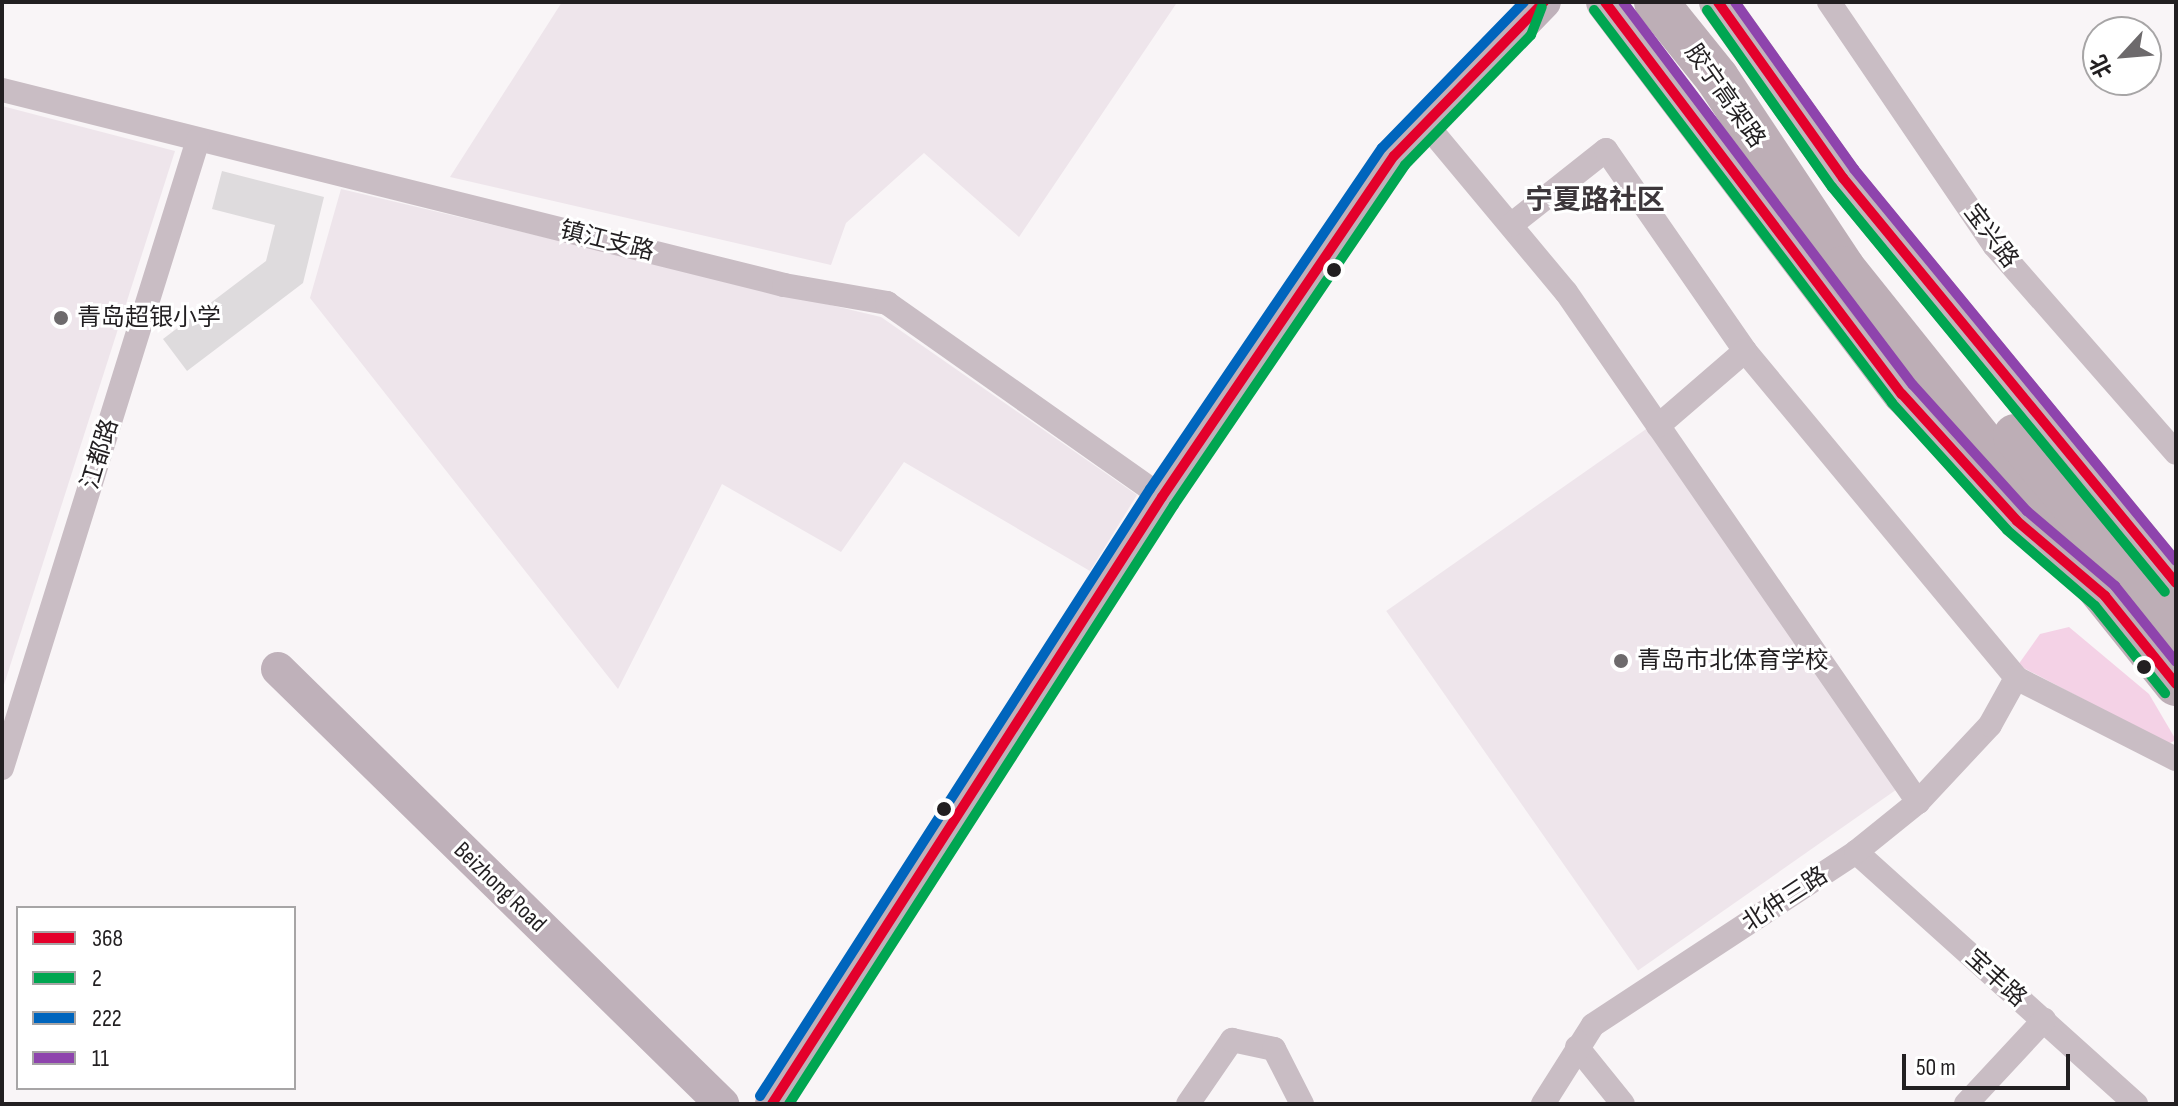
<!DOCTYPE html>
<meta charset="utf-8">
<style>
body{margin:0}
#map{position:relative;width:2178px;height:1106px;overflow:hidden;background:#f9f5f7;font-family:"Sofia Sans Condensed","Noto Sans SC",sans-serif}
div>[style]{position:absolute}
.built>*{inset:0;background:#eee5eb;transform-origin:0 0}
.green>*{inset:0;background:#f4d2e6}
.building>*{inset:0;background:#dedbdd}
.street>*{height:24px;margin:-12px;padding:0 12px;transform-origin:12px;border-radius:12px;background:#c9bdc4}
.secondary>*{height:34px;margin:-17px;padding:0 17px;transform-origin:17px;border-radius:17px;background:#bfb1ba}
.primary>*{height:38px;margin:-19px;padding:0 19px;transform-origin:19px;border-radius:19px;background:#c2b4bc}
.highway>*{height:44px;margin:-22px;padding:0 22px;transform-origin:22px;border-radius:22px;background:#bdaeb6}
.bus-1>*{height:10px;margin:-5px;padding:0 5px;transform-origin:5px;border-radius:5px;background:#e4002b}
.bus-2>*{height:10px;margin:-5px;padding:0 5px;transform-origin:5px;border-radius:5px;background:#00a651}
.bus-3>*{height:10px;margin:-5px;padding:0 5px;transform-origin:5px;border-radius:5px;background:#0065bd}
.bus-4>*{height:10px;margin:-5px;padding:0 5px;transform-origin:5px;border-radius:5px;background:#8e44ad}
.dots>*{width:22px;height:22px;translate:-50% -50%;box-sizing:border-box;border:4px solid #fff;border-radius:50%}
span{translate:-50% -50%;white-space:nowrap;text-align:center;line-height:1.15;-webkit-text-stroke:6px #fff;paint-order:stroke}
.street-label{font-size:24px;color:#221f21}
.poi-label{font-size:24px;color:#221f21}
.left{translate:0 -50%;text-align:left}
.quarter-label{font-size:28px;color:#3d373b;font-weight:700}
.frame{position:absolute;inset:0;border:4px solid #221f21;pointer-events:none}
.legend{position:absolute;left:16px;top:906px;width:280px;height:184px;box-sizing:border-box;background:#fff;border:2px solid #a7a5a6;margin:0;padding:10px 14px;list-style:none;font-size:24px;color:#221f21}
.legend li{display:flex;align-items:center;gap:16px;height:40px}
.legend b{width:40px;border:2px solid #a7a5a6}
.north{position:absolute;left:2082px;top:16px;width:80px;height:80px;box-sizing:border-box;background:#fff;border:2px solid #a7a5a6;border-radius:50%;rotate:244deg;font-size:22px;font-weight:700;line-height:32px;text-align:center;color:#221f21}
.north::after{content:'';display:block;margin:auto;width:28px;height:36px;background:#6d6a6c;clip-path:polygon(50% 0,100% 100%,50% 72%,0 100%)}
.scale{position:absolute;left:1902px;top:1054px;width:168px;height:36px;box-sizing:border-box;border:4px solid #221f21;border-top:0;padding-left:10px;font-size:24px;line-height:28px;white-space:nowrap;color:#221f21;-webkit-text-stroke:6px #fff;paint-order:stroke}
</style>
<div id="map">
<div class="built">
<i style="clip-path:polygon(562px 2px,1173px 2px,1176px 4px,1019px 237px,924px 153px,846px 223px,831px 265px,450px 177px)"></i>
<i style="clip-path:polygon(2px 106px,175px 151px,2px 691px)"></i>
<i style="clip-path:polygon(341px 189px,881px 317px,1137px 495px,1090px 571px,904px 462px,841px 552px,722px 484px,618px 689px,310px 298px)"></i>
<i style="left:1659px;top:420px;width:439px;height:333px;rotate:55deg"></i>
</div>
<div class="green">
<i style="clip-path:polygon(2069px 627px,2149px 694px,2176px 740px,2168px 744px,2018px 665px,2040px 634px)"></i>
</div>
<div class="building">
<i style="clip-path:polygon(222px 171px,324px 197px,303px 283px,187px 371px,163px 339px,266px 261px,275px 225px,212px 209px)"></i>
</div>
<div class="street">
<i style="left:1829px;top:2px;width:294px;rotate:55.8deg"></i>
<i style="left:1994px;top:245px;width:276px;rotate:48.8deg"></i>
<i style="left:2px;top:90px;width:806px;rotate:14deg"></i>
<i style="left:784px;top:285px;width:105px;rotate:9.9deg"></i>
<i style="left:887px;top:303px;width:337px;rotate:35.2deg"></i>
<i style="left:1425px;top:123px;width:220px;rotate:50.2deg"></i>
<i style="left:1566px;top:292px;width:620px;rotate:55.39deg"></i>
<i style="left:1511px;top:225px;width:121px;rotate:-38.3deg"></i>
<i style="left:1606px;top:150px;width:244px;rotate:55.3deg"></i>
<i style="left:1745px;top:351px;width:425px;rotate:50.3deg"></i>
<i style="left:2016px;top:678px;width:179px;rotate:26.9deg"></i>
<i style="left:1658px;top:426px;width:115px;rotate:-40.8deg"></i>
<i style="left:2px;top:768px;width:658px;rotate:-72.67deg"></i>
<i style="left:1856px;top:852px;width:377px;rotate:42deg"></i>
<i style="left:1577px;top:1047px;width:73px;rotate:51.1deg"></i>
<i style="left:1188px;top:1104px;width:78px;rotate:-55.5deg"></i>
<i style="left:1232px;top:1040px;width:43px;rotate:12.1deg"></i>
<i style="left:1274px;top:1049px;width:62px;rotate:63deg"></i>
<i style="left:1543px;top:1104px;width:93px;rotate:-57.7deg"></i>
<i style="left:1593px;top:1025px;width:315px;rotate:-33.3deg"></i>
<i style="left:1856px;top:852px;width:80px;rotate:-38.9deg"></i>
<i style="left:1918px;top:802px;width:105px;rotate:-46.9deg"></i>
<i style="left:1990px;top:725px;width:54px;rotate:-61deg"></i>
<i style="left:1966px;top:1104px;width:115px;rotate:-47.1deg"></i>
</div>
<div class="secondary">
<i style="left:278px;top:669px;width:622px;rotate:44.41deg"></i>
<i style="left:772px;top:1104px;width:721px;rotate:-57.28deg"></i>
<i style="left:1162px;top:497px;width:412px;rotate:-55.8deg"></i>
<i style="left:1394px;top:156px;width:215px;rotate:-45.8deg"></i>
</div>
<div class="primary">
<i style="left:1605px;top:2px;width:492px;rotate:52.9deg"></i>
<i style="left:1902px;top:394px;width:221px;rotate:46.1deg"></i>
<i style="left:1718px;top:2px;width:216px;rotate:54.6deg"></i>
<i style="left:1843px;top:178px;width:524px;rotate:50.57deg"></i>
</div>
<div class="highway">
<i style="left:1656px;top:2px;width:97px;rotate:51.2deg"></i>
<i style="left:1717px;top:78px;width:228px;rotate:56.4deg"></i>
<i style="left:1843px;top:268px;width:533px;rotate:51.32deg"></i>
<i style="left:2015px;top:436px;width:249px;rotate:49.7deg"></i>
</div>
<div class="bus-1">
<i style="left:1605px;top:2px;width:492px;rotate:52.9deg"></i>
<i style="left:1902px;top:394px;width:171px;rotate:47.8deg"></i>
<i style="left:2017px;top:521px;width:116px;rotate:40.4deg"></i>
<i style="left:2105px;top:596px;width:113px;rotate:51.1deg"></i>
<i style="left:1718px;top:2px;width:216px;rotate:54.6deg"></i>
<i style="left:1843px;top:178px;width:524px;rotate:50.57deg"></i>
<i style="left:772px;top:1104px;width:721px;rotate:-57.28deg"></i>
<i style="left:1162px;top:497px;width:412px;rotate:-55.8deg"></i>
<i style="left:1394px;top:156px;width:215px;rotate:-45.8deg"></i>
</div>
<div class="bus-2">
<i style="left:1594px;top:10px;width:493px;rotate:52.8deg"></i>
<i style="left:1892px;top:403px;width:171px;rotate:47.8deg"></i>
<i style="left:2007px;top:530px;width:116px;rotate:40.8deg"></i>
<i style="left:2095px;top:606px;width:112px;rotate:51.2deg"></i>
<i style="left:1707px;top:10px;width:217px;rotate:54.8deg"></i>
<i style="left:1832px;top:187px;width:524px;rotate:50.57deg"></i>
<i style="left:789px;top:1104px;width:712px;rotate:-57.27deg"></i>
<i style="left:1174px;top:505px;width:411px;rotate:-55.8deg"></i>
<i style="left:1405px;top:165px;width:181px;rotate:-45.9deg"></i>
<i style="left:1531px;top:35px;width:30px;rotate:-69deg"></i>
</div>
<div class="bus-3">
<i style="left:760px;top:1096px;width:721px;rotate:-57.28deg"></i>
<i style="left:1150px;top:489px;width:412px;rotate:-55.8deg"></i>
<i style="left:1382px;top:148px;width:204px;rotate:-45.8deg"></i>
</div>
<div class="bus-4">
<i style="left:1623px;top:2px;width:480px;rotate:52.9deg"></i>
<i style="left:1913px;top:385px;width:170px;rotate:47.9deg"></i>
<i style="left:2027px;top:511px;width:116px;rotate:40.4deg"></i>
<i style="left:2115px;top:586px;width:97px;rotate:51.2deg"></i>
<i style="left:1735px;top:2px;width:205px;rotate:54.5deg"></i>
<i style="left:1854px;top:169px;width:507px;rotate:50.6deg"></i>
</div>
<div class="dots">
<i style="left:1334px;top:270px;background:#221f21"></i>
<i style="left:61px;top:318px;background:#6d6a6c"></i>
<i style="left:1621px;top:661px;background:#6d6a6c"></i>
<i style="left:2144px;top:667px;background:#221f21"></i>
<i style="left:944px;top:809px;background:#221f21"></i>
</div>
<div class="street-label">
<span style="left:1725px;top:96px;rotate:55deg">胶宁高架路</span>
<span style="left:1991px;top:236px;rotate:53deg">宝兴路</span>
<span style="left:607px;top:241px;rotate:14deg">镇江支路</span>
<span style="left:100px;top:454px;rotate:-73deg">江都路</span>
<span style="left:500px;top:887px;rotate:44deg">Beizhong Road</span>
<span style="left:1785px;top:899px;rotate:-33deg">北仲三路</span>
<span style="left:1996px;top:978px;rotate:42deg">宝丰路</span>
</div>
<div class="poi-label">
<span class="left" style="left:77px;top:318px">青岛超银小学</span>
<span class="left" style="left:1637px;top:661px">青岛市北体育学校</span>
</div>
<div class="quarter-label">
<span style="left:1595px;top:201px">宁夏路社区</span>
</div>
<div class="frame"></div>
<ul class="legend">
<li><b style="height:10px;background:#e4002b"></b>368</li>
<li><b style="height:10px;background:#00a651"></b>2</li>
<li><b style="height:10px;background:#0065bd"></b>222</li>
<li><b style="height:10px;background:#8e44ad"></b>11</li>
</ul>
<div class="north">北</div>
<div class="scale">50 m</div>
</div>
